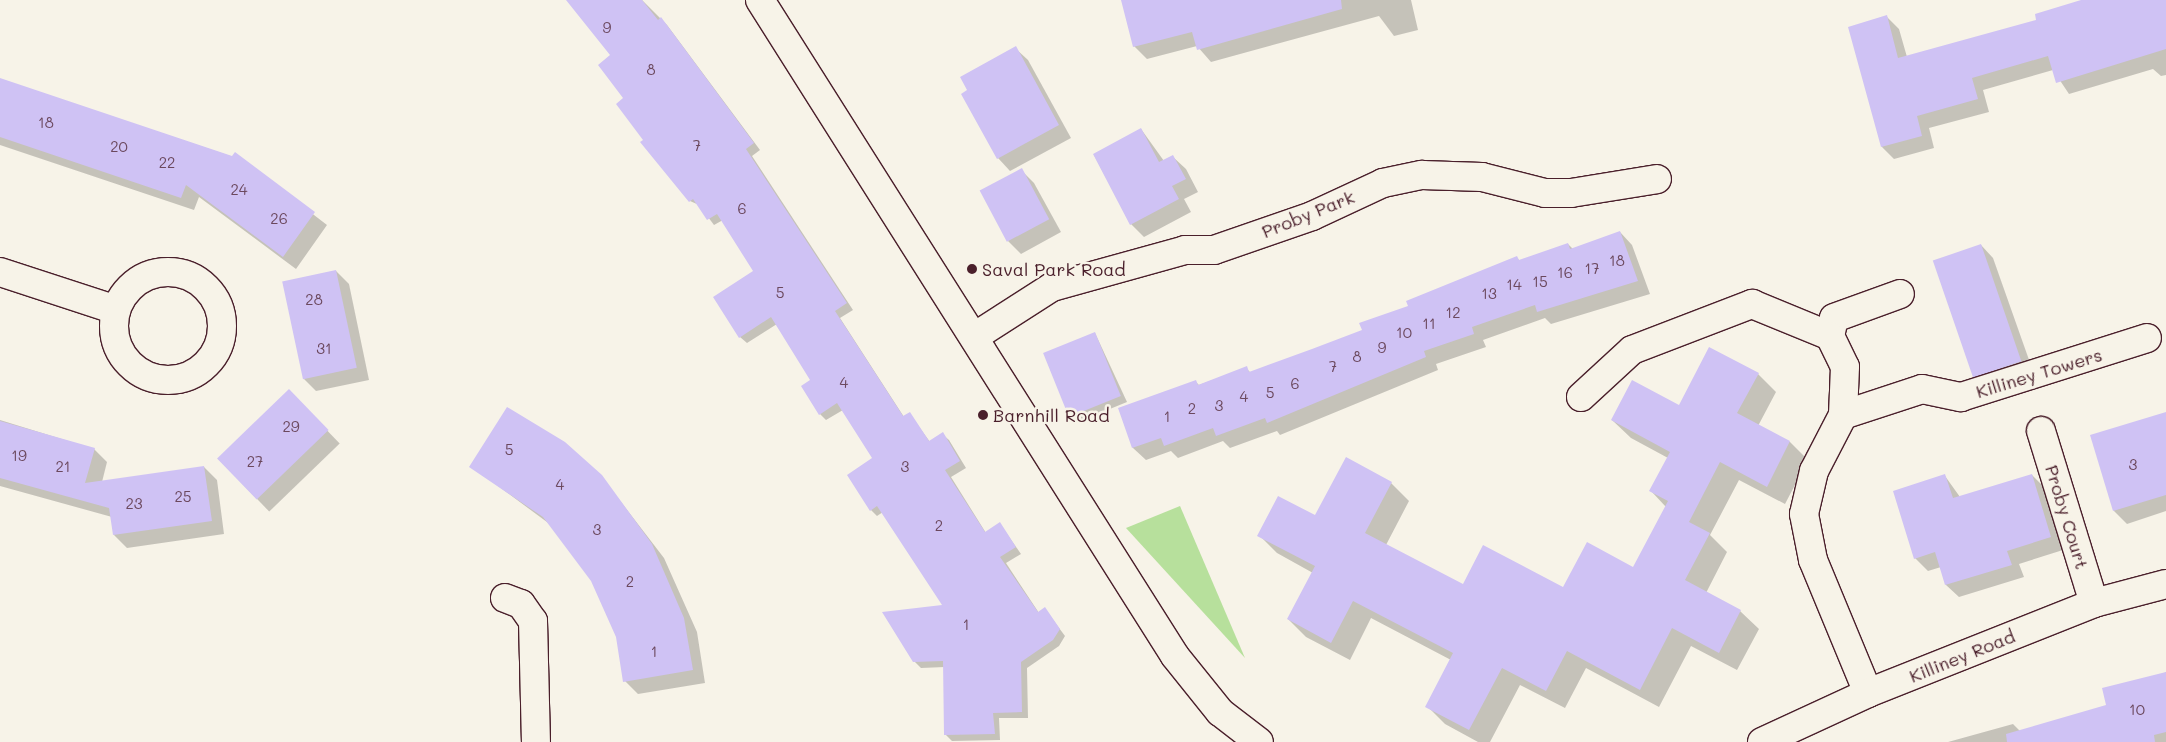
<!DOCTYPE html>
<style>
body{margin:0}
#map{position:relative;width:2166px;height:742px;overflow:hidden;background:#f7f3e8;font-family:Mali,sans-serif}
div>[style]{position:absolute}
.green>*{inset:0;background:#b7e09c}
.shadow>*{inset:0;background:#0003;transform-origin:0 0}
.building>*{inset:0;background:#cfc2f4;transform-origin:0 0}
.roads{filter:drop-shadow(1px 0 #4a1f2b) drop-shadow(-1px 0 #4a1f2b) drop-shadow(0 1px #4a1f2b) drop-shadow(0 -1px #4a1f2b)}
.minor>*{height:28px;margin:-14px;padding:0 14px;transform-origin:14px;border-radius:14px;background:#f7f3e8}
.minor>.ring{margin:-14px;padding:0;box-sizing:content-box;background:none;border:28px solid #f7f3e8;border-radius:50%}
.tertiary>*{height:28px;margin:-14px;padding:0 14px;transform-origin:14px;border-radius:14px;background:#f7f3e8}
.secondary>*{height:28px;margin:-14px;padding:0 14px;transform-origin:14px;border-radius:14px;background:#f7f3e8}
.dots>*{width:14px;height:14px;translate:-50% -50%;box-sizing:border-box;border:2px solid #f7f3e8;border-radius:50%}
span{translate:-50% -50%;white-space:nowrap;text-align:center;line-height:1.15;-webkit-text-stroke:5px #f7f3e8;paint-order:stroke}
.number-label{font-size:15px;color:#6b485d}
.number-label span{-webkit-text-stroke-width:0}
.street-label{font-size:18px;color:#4a1f2b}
.poi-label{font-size:18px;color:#4a1f2b}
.left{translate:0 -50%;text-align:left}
</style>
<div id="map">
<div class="green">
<i style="clip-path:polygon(1180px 506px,1245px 658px,1126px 528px)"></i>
</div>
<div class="shadow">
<i style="clip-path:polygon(567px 0,642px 0,667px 25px,760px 150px,752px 156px,853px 310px,840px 318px,904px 417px,909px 413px,930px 442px,942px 434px,949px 440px,966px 468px,951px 477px,986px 533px,1000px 524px,1021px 554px,1006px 563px,1039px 613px,1045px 609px,1065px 636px,1059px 646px,1027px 668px,1028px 718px,999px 718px,1000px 740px,952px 741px,945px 734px,945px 667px,921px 668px,914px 661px,944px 606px,883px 512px,877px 516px,871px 510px,874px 459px,843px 410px,826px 420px,820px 414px,812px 381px,777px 324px,747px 343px,740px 337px,755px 271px,723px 220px,714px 225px,699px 205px,690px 201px,645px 140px,625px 99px,612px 56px)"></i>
<i style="clip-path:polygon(1122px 0,1411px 0,1418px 30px,1394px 36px,1379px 16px,1211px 62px,1197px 46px,1147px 59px,1134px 46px)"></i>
<i style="clip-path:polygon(2086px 0,2166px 0,2166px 75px,2161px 76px,2153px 69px,2069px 94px,2053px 70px,1983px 90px,1989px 112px,1929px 128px,1934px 148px,1894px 159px,1882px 147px,1887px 17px,1899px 29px,1907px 57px,2038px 21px)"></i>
<i style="clip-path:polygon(1015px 48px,1028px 60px,1071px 138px,1010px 171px,998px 158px)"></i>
<i style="clip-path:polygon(0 79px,233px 157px,235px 154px,327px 225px,296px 269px,199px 197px,194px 210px,0 145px)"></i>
<i style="clip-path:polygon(1141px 129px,1164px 161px,1173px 157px,1186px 169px,1198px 192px,1184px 199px,1191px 212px,1144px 237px,1131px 224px,1094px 155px)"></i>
<i style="clip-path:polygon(1021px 170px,1034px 183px,1061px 232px,1021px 254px,1008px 241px)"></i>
<i style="clip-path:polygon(1620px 232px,1632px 245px,1650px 294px,1551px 324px,1545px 318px,1483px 340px,1486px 347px,1436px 364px,1438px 370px,1280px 435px,1277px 431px,1230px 448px,1223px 441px,1178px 458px,1171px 451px,1146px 460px,1133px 448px,1119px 409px,1196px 382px,1199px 385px,1246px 368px,1251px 373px,1363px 331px,1517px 258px,1520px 261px,1568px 244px,1573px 249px)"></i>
<i style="clip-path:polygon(1981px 245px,1993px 258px,2034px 374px,1988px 389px,1975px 376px)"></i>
<i style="clip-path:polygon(336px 271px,349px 284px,369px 380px,316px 391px,303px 378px)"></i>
<i style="clip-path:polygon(1095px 333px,1127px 402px,1073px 424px,1067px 418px)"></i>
<i style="clip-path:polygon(1758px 374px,1776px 392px,1758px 426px,1790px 442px,1808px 460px,1785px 504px,1739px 480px,1710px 535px,1727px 552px,1706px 593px,1740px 611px,1759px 629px,1737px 670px,1691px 646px,1659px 707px,1586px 668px,1565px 708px,1520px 685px,1490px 742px,1478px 742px,1445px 724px,1427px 706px,1451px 660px,1371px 618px,1350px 660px,1306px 637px,1288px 619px,1313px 573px,1277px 553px,1259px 535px,1316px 517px,1391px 483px,1409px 501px,1386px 545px,1463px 586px,1564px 588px,1634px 569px,1666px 507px,1651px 491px,1668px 458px,1631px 438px,1612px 420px,1680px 407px)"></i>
<i style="left:289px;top:391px;width:73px;height:98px;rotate:46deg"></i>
<i style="clip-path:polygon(2166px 416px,2166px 511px,2127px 524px,2114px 511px,2092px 436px)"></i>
<i style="clip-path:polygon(0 420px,94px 449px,107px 462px,102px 482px,204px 467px,217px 480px,224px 534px,127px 548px,114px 535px,112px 517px,0 486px)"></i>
<i style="clip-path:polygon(471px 466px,601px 476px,664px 558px,697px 632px,705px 683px,638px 694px,625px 681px,618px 637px,592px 580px,551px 525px)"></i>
<i style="clip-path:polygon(2032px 475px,2045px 488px,2063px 550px,2019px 564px,2024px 577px,1959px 597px,1946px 585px,1941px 567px,1928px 571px,1915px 558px,1945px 476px,1960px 497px)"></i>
<i style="clip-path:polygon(2166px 672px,2166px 742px,1948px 742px,2013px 724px,2020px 731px,2108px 706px)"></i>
</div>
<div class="building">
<i style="clip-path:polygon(566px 0,642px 0,658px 20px,661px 17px,754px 143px,746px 149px,847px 303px,835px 311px,903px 416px,910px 412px,929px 441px,943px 432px,960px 461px,945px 470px,985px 532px,1000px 522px,1016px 547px,1000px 557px,1038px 612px,1045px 607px,1060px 629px,1053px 640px,1021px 662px,1022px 712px,993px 713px,995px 734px,944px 735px,943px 661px,913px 662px,882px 612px,942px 605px,877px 506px,870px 511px,847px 475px,872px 458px,837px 403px,819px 415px,801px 386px,810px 380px,771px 317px,739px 338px,713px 297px,753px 271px,717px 214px,707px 220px,693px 199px,689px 202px,640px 142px,643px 140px,616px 104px,623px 98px,598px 65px,610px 55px)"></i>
<i style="clip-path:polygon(1121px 0,1341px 0,1342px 9px,1197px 50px,1192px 32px,1133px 47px)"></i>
<i style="clip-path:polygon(2081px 0,2166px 0,2166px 49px,2056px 83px,2048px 56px,1972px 78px,1978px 99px,1917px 116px,1922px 136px,1881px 147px,1848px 27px,1887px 15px,1898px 58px,2036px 20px,2035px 14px)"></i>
<i style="clip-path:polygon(1016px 46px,1059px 125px,997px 159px,961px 94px,967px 90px,960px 77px)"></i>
<i style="clip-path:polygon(0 78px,232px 156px,235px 152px,315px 212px,283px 257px,186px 185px,181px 198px,0 137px)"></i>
<i style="clip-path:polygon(1141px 128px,1159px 162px,1173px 155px,1186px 179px,1172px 186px,1179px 199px,1130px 225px,1093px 154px)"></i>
<i style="left:1022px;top:168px;width:58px;height:48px;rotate:62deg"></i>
<i style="clip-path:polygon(1620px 231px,1638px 281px,1537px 312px,1535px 305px,1472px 327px,1474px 334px,1424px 351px,1426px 357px,1267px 423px,1265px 418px,1216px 436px,1213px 428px,1164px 446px,1161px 438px,1132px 448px,1118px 408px,1196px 380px,1198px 385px,1247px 366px,1249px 372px,1312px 349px,1362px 330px,1359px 323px,1408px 306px,1406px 301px,1517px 256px,1519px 260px,1568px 243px,1570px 249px)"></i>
<i style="left:1981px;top:244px;width:124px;height:51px;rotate:71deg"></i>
<i style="left:336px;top:270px;width:100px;height:55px;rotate:78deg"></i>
<i style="left:1095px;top:332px;width:69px;height:56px;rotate:68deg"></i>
<i style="clip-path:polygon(1709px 347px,1759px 373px,1737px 413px,1790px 441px,1767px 487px,1720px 462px,1689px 522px,1710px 533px,1685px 580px,1741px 610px,1719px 653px,1672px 628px,1640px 690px,1567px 651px,1546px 691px,1502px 668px,1469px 730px,1425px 707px,1453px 653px,1353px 601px,1331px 643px,1287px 619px,1315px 566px,1257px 536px,1278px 496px,1315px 515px,1346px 457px,1392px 482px,1365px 533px,1463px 584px,1483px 545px,1563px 587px,1587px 542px,1633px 567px,1668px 501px,1649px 491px,1670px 452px,1611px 420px,1632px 380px,1679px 405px)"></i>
<i style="left:289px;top:389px;width:57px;height:100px;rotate:46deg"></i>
<i style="clip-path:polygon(507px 407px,565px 442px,602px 475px,652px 544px,684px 618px,693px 670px,623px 682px,616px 637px,591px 581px,543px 517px,469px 467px)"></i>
<i style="clip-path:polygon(2166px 412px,2166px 495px,2113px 511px,2090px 435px)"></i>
<i style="clip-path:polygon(0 421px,95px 448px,85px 483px,204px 466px,212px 521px,113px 535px,109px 508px,0 478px)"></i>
<i style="clip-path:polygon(1945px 474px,1953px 498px,2032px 474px,2051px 537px,2007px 551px,2012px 565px,1945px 585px,1935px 552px,1914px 559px,1893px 491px)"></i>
<i style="clip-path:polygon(2166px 672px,2166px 732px,2154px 735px,2155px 742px,2007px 742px,2006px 734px,2106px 705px,2102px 688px)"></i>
</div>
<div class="roads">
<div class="minor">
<i class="ring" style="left:114px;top:272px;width:80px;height:80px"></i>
<i style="left:0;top:272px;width:122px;rotate:18.1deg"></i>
<i style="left:1830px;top:336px;width:18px;rotate:-77deg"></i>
<i style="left:1834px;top:318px;width:70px;rotate:-20deg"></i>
<i style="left:974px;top:337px;width:93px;rotate:-32.7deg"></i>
<i style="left:1052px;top:287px;width:138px;rotate:-15.5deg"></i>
<i style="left:1185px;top:250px;width:29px"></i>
<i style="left:1214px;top:250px;width:104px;rotate:-19.1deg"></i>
<i style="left:1312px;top:216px;width:78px;rotate:-24.9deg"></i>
<i style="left:1383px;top:183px;width:40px;rotate:-12deg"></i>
<i style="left:1422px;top:175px;width:60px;rotate:1.9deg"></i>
<i style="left:1482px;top:177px;width:65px;rotate:14.3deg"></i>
<i style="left:1545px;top:193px;width:26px"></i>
<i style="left:1571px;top:193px;width:87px;rotate:-9.2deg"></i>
<i style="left:1581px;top:397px;width:69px;rotate:-42.7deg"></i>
<i style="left:1632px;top:350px;width:129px;rotate:-21deg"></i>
<i style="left:1752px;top:304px;width:84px;rotate:22.3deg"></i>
<i style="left:1830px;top:336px;width:34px;rotate:64deg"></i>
<i style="left:1845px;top:367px;width:48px;rotate:92.4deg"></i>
<i style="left:1843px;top:415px;width:63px;rotate:117.4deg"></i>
<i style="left:1814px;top:471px;width:44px;rotate:103.1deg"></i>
<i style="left:1804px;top:514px;width:47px;rotate:78.9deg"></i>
<i style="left:1813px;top:560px;width:144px;rotate:67.5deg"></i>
<i style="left:1843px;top:415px;width:83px;rotate:-18.2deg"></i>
<i style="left:1922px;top:389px;width:40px;rotate:12deg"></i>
<i style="left:1961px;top:397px;width:195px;rotate:-17.6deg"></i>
<i style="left:2041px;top:431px;width:180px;rotate:72.9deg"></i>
<i style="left:505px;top:598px;width:17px;rotate:21deg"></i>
<i style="left:521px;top:604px;width:21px;rotate:55deg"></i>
<i style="left:533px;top:621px;width:121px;rotate:88.6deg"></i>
</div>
<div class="tertiary">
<i style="left:1762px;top:742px;width:117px;rotate:-24.8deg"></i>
<i style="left:1868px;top:693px;width:243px;rotate:-21.7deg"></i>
<i style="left:2094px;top:603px;width:74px;rotate:-14.8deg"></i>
</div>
<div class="secondary">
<i style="left:760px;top:0;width:776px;rotate:57.68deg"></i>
<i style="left:1175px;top:656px;width:72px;rotate:51.2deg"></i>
<i style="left:1220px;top:712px;width:49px;rotate:37.6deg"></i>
</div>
</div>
<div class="dots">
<i style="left:972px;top:269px;background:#4a1f2b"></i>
<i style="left:983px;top:415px;background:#4a1f2b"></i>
</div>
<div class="number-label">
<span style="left:607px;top:28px">9</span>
<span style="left:651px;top:70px">8</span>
<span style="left:46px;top:123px">18</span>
<span style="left:697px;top:146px">7</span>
<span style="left:119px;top:147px">20</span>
<span style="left:167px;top:163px">22</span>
<span style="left:239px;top:190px">24</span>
<span style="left:742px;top:209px">6</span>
<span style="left:279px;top:219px">26</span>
<span style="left:1617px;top:261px">18</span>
<span style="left:1592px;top:269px">17</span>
<span style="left:1565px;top:273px">16</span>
<span style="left:1540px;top:282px">15</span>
<span style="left:1514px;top:285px">14</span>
<span style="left:780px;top:293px">5</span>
<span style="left:1489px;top:294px">13</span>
<span style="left:314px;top:300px">28</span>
<span style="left:1453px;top:313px">12</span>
<span style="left:1429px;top:324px">11</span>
<span style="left:1404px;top:333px">10</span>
<span style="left:1382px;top:348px">9</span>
<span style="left:324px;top:349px">31</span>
<span style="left:1357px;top:357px">8</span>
<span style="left:1333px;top:367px">7</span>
<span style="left:844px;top:383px">4</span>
<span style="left:1295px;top:384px">6</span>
<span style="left:1270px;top:393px">5</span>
<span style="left:1244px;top:397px">4</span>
<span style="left:1219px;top:406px">3</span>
<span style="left:1192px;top:409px">2</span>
<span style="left:1167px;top:417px">1</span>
<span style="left:291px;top:427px">29</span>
<span style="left:509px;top:450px">5</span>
<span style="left:19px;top:456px">19</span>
<span style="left:255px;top:462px">27</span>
<span style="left:2133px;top:465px">3</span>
<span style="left:63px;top:467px">21</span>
<span style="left:905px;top:467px">3</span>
<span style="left:560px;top:485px">4</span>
<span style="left:183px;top:497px">25</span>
<span style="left:134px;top:504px">23</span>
<span style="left:939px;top:526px">2</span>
<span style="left:597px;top:530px">3</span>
<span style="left:630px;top:582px">2</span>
<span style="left:966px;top:625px">1</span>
<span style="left:654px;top:652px">1</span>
<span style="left:2137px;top:710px">10</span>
</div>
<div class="street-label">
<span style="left:1308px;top:214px;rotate:-22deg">Proby Park</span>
<span style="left:2039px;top:373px;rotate:-17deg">Killiney Towers</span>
<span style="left:2067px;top:517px;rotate:73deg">Proby Court</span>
<span style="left:1962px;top:656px;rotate:-22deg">Killiney Road</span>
</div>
<div class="poi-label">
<span class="left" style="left:982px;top:269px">Saval Park Road</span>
<span class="left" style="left:993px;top:415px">Barnhill Road</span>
</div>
</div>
